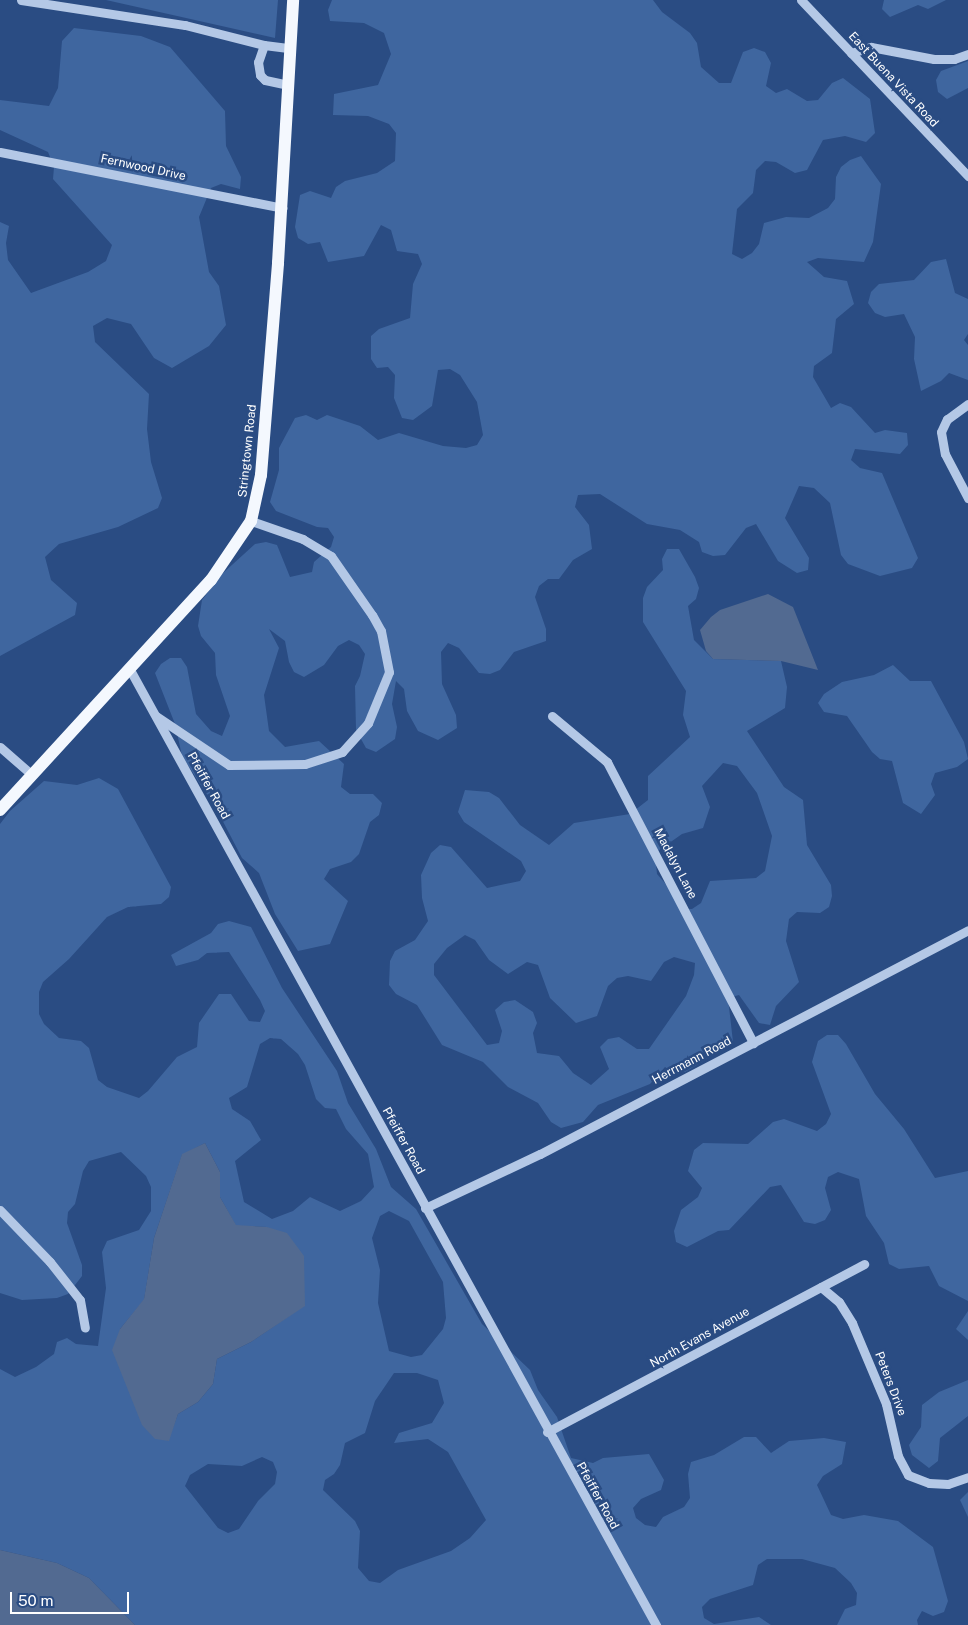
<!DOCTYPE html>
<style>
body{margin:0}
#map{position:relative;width:968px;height:1625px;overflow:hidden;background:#2a4c83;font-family:"Public Sans",sans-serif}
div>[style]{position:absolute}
.green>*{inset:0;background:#3f669f}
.water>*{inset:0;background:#526a91}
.minor>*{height:9px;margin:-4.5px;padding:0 4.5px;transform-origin:4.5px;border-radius:4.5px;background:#b4c8e6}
.major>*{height:12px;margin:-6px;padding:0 6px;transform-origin:6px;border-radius:6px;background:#f4f8fe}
span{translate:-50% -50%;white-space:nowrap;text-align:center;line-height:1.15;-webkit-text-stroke:5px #2a4c83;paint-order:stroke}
.street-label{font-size:12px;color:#fff}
.scale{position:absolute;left:10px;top:1592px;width:119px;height:22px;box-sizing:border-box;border:2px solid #fff;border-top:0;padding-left:6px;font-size:15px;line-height:18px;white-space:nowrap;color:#fff;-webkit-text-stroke:4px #2a4c83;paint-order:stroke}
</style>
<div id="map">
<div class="green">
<i style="clip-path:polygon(106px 0,278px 0,275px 38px)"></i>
<i style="clip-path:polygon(332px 0,653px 0,662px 12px,690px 33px,697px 43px,701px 67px,719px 83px,731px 83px,743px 52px,754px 48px,765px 52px,771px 63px,766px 86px,776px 93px,787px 89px,807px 101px,818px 100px,832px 83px,843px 78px,870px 99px,875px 133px,866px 142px,845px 136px,823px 140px,807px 170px,795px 173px,776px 162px,765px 161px,756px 170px,753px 193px,737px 209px,732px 254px,742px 259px,752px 253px,759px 244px,764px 223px,786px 217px,809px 218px,828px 208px,835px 199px,836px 177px,841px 167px,850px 160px,861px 156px,881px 184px,873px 242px,864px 262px,818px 258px,807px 262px,824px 277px,847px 281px,854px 304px,836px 319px,832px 353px,814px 366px,813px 377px,831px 408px,840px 403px,851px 407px,875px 433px,885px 430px,907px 433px,908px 445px,900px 454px,855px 449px,851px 460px,860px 468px,882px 473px,918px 558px,912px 568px,880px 576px,848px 564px,841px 555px,830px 503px,814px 488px,799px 486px,785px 518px,809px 558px,808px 570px,797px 573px,778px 561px,756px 524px,746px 528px,725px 555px,713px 556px,702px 552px,699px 542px,680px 530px,647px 524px,600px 494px,578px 495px,575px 507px,589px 525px,592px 549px,573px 560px,559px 579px,548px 579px,539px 586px,535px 597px,546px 629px,546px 641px,514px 652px,500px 670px,490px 674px,479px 673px,459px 648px,448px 643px,441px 652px,442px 684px,456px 715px,457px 728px,438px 740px,418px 731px,407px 711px,404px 689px,396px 681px,392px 704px,397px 727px,395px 739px,376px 752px,366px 748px,356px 730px,355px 686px,360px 676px,365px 654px,359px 645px,349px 640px,338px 646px,324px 665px,304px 677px,294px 672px,289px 662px,285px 641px,269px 629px,279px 648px,264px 695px,269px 731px,285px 747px,319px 741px,344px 764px,341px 787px,350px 794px,373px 794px,382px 803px,379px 815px,370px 822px,359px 854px,351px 862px,330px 869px,324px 879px,348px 901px,330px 944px,298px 951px,275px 914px,259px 873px,242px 858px,217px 810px,182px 756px,175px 724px,155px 673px,161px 664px,170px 658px,181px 658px,187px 667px,196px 714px,211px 731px,222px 736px,230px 716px,216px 675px,215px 653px,201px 636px,198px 626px,202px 600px,222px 574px,255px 544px,266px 542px,277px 545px,290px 577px,312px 572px,314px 562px,331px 547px,334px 537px,328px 528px,317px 527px,276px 511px,270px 502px,279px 470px,279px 448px,295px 418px,306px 415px,317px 420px,327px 415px,360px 426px,378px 440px,399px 433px,443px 446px,466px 448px,477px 445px,483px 435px,477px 402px,460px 375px,450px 369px,438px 370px,432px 406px,413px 420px,402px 418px,394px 398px,395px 375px,388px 367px,377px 368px,371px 359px,371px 336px,379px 329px,410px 318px,413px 284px,422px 264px,418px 254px,397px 251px,391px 230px,381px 225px,364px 256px,328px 262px,320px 242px,308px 244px,298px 238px,295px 227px,300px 195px,310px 191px,331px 198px,336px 187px,345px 181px,377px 173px,395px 161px,396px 133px,389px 124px,368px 116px,333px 115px,334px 94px,378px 85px,391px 54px,384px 33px,364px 23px,330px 21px,328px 10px)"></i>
<i style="clip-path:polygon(884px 0,946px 0,928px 9px,918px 5px,890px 17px,882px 9px)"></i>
<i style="clip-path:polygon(74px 28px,141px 36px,170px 47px,225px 111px,226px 146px,241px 177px,240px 189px,221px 184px,211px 188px,199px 217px,209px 272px,219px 286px,226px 325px,209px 346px,172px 368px,154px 358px,131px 324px,107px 318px,93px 326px,95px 342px,149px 394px,147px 429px,151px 462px,162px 498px,158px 508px,118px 527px,59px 544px,45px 557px,51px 580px,77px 603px,75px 615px,0 656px,0 222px,9px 226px,6px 243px,8px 260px,31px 293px,88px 272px,106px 261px,112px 245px,53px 179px,54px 167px,48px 152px,0 130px,0 100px,49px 106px,58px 88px,62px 41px)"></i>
<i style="clip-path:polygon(968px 61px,968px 88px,947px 99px,938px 92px,936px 80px,941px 71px)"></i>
<i style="clip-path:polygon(946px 259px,955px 293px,968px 299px,968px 334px,964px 340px,968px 345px,968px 380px,949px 373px,941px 381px,921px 391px,914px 359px,915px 337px,904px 314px,885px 317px,875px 313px,868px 303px,871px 292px,879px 284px,914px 280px,931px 262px)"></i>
<i style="clip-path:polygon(evenodd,667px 549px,679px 549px,695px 577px,699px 588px,696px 599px,688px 606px,694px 640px,713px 659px,781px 661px,787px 687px,785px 708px,747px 731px,784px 787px,803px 800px,807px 845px,831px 885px,832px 896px,829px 907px,820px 913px,797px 912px,789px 919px,786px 941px,799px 982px,776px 1006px,770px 1025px,759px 1023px,739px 995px,728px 998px,733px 1042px,724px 1049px,685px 1072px,674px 1073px,665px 1067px,650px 1084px,598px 1105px,583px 1122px,561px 1128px,551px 1122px,538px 1103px,508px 1087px,483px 1062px,442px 1045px,417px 1005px,396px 994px,389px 985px,390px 961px,395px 951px,415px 940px,428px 921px,422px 898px,421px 875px,431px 853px,440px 845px,451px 847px,487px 888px,520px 881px,526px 871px,521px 861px,464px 822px,458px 812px,465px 790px,489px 792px,499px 798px,520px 825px,549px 845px,574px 823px,630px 814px,648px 800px,648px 776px,690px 737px,683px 715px,686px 691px,643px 622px,643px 598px,647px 587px,663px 570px,662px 559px,667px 549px,723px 763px,737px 766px,757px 793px,772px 836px,765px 871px,756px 878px,710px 881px,701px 903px,692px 909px,681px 909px,671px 890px,657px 874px,655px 853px,682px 834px,703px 828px,710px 807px,702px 786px,723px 763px,667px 549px,465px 935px,475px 940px,489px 960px,508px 974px,527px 962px,538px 965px,550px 998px,576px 1023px,597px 1016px,608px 986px,617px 978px,628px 976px,651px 981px,664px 962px,674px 957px,695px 963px,694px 975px,686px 996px,649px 1049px,637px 1049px,619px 1037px,608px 1039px,600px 1047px,609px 1069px,591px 1085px,573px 1073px,559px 1056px,537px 1053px,533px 1033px,537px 1023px,533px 1012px,515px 1000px,504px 1002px,495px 1010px,502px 1031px,499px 1043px,487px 1045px,434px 975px,434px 964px,447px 948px,465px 935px)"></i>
<i style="clip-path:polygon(893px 665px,910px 681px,931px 681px,964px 742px,968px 759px,957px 767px,935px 773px,931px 784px,935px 795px,921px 814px,903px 803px,892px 761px,880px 759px,872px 752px,847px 716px,824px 712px,818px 703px,824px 694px,842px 682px,874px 675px)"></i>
<i style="clip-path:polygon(evenodd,99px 778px,118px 789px,171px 887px,169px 897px,161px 904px,128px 907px,107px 917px,69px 959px,43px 982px,39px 992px,39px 1014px,44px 1024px,59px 1038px,81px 1041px,89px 1048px,98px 1080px,107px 1087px,139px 1098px,148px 1091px,177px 1057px,197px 1047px,199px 1023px,219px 994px,231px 994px,249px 1021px,260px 1022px,265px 1011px,260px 1000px,229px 952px,207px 953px,198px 960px,176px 966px,171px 955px,211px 933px,218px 924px,229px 921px,251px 927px,282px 988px,337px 1071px,348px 1103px,376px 1149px,391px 1187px,416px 1209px,482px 1324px,530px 1370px,538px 1390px,557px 1417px,571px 1458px,593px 1463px,603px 1458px,649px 1454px,664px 1480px,661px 1490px,641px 1499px,633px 1508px,636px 1518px,645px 1525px,656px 1527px,663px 1517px,684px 1507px,690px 1498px,688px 1474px,691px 1462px,714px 1455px,744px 1437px,756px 1437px,771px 1453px,789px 1441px,824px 1438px,846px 1442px,842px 1464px,823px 1476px,817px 1485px,831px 1515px,843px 1519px,864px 1515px,898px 1521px,933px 1547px,948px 1601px,944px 1612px,933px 1616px,922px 1611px,917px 1620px,918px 1625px,837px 1625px,845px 1609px,856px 1605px,857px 1593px,851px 1583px,835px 1568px,802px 1559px,767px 1559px,758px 1565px,753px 1585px,710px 1599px,702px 1607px,704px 1618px,714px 1624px,759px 1617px,771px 1625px,135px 1625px,89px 1578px,57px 1563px,0 1550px,0 1369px,15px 1377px,36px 1367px,54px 1354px,57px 1342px,67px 1338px,76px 1344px,98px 1346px,106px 1288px,102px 1252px,107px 1241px,139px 1230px,151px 1211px,151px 1187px,146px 1176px,121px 1152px,89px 1161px,83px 1171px,75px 1204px,68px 1212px,67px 1223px,82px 1265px,82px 1276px,68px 1294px,57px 1298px,22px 1300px,0 1293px,0 824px,10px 811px,44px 781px,77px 785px,99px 778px,270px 1038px,281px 1039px,298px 1054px,305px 1065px,316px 1099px,325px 1108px,336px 1109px,346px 1129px,368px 1154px,374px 1187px,361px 1201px,340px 1211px,310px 1197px,293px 1211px,272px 1219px,244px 1202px,235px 1161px,261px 1140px,250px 1121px,232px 1109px,229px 1098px,247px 1087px,260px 1044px,270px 1038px,99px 778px,205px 1143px,220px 1172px,220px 1197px,236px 1226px,267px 1227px,305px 1305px,251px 1342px,217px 1359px,213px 1384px,198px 1402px,178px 1414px,168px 1441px,120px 1329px,144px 1300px,154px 1238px,182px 1155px,205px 1143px,99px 778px,389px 1211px,409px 1221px,443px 1282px,446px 1318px,443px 1329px,422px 1355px,411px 1357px,389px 1351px,378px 1303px,380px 1270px,372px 1238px,380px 1216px,389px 1211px,99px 778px,394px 1373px,417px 1373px,438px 1380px,444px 1403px,432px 1423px,399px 1433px,394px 1443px,428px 1439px,448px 1452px,486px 1520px,470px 1538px,451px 1551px,398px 1570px,380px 1583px,369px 1581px,358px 1568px,360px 1531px,355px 1521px,323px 1490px,325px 1480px,334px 1474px,340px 1465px,345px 1443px,365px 1433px,375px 1401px,394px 1373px,99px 778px,262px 1457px,273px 1462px,277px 1472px,275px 1484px,258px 1501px,239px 1529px,228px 1533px,218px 1528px,185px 1486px,190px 1475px,208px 1464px,242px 1466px,262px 1457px)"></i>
<i style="clip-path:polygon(827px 1035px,838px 1035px,846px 1044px,875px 1094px,904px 1129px,935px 1178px,968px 1171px,968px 1301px,939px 1286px,929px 1266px,899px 1269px,889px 1264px,884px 1243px,866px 1216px,859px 1179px,838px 1172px,828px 1177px,825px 1188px,831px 1210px,825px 1220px,815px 1224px,804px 1222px,781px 1185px,770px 1187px,729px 1230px,718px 1231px,687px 1247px,676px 1242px,674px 1231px,681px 1210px,698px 1197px,702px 1188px,688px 1171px,694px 1150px,703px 1143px,748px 1144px,773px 1122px,784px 1119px,817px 1131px,826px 1124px,831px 1114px,812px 1062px,818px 1041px)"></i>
<i style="clip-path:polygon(968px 1311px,968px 1340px,956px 1329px)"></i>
<i style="clip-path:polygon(968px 1380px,968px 1416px,940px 1438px,938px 1461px,929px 1468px,912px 1455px,909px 1445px,921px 1427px,922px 1405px,939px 1392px)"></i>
<i style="clip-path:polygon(968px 1492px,968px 1517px,960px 1500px)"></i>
</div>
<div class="water">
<i style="clip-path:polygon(768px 594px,793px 607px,818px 670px,781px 661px,713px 659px,706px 651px,700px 630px,711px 617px,720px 610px)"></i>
<i style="clip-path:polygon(205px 1143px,220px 1172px,220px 1197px,236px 1225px,267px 1227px,287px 1233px,304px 1256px,305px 1306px,251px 1342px,217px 1359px,213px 1384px,198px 1402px,178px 1414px,169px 1441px,155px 1439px,142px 1425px,112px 1350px,120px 1329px,144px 1299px,154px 1238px,182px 1154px)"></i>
<i style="clip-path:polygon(0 1550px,57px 1563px,89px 1578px,135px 1625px,0 1625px)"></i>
</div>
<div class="minor">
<i style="left:21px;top:0;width:166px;rotate:8.7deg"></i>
<i style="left:185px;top:25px;width:81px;rotate:14.2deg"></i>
<i style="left:264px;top:45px;width:26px;rotate:7deg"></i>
<i style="left:801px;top:0;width:243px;rotate:46.5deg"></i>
<i style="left:264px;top:45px;width:18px;rotate:109deg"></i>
<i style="left:258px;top:62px;width:13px;rotate:81deg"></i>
<i style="left:260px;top:75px;width:7px;rotate:45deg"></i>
<i style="left:265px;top:80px;width:24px;rotate:12deg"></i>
<i style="left:851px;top:53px;width:21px;rotate:-17deg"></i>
<i style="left:871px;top:47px;width:64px;rotate:10.8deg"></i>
<i style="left:934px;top:59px;width:20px"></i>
<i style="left:954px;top:59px;width:15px;rotate:-20deg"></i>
<i style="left:0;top:152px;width:288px;rotate:11.2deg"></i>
<i style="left:968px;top:404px;width:26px;rotate:144deg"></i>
<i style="left:947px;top:419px;width:14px;rotate:115deg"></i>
<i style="left:941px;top:432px;width:22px;rotate:80deg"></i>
<i style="left:945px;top:454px;width:50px;rotate:62.4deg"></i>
<i style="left:129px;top:668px;width:1093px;rotate:61.16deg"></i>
<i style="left:156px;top:716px;width:88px;rotate:33.9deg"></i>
<i style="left:229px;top:765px;width:76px;rotate:-0.8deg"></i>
<i style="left:305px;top:764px;width:39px;rotate:-18deg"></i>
<i style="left:342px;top:752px;width:39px;rotate:-48deg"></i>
<i style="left:368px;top:723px;width:55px;rotate:-67.6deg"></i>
<i style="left:389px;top:672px;width:42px;rotate:-101deg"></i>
<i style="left:381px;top:631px;width:18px;rotate:-119deg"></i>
<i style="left:372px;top:615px;width:72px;rotate:-124.8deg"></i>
<i style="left:331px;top:556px;width:33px;rotate:-149deg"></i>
<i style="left:303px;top:539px;width:55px;rotate:-160.9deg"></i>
<i style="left:552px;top:716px;width:72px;rotate:39.9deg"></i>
<i style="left:607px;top:762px;width:317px;rotate:62.5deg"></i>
<i style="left:0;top:747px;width:41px;rotate:41.1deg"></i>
<i style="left:425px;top:1208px;width:127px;rotate:-25.2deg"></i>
<i style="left:540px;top:1154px;width:483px;rotate:-27.6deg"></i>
<i style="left:0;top:1210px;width:72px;rotate:46.1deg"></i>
<i style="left:50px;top:1262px;width:48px;rotate:51.7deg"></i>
<i style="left:80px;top:1300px;width:28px;rotate:80deg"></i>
<i style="left:821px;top:1287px;width:23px;rotate:40deg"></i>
<i style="left:839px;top:1302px;width:25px;rotate:58deg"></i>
<i style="left:852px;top:1323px;width:88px;rotate:67.2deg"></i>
<i style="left:886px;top:1404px;width:53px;rotate:77deg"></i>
<i style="left:898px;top:1456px;width:21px;rotate:62deg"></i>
<i style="left:908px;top:1475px;width:22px;rotate:21deg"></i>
<i style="left:929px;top:1483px;width:19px;rotate:3deg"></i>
<i style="left:948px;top:1484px;width:21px;rotate:-19deg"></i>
<i style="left:547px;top:1432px;width:359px;rotate:-27.9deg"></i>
</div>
<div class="major">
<i style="left:0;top:810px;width:312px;rotate:-47.5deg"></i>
<i style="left:211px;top:580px;width:71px;rotate:-55.9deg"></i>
<i style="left:251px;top:521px;width:47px;rotate:-77.7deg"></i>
<i style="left:261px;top:475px;width:213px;rotate:-85.4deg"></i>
<i style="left:278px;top:263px;width:263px;rotate:-86.7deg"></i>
</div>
<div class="street-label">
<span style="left:893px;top:80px;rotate:47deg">East Buena Vista Road</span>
<span style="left:143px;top:168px;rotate:12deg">Fernwood Drive</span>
<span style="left:248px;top:451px;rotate:-84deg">Stringtown Road</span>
<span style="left:208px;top:786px;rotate:61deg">Pfeiffer Road</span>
<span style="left:675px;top:864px;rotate:62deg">Madalyn Lane</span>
<span style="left:692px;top:1061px;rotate:-28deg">Herrmann Road</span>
<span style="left:403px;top:1141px;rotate:61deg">Pfeiffer Road</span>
<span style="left:700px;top:1338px;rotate:-29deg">North Evans Avenue</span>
<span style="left:890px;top:1384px;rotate:69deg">Peters Drive</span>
<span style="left:597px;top:1496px;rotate:61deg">Pfeiffer Road</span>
</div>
<div class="scale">50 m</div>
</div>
